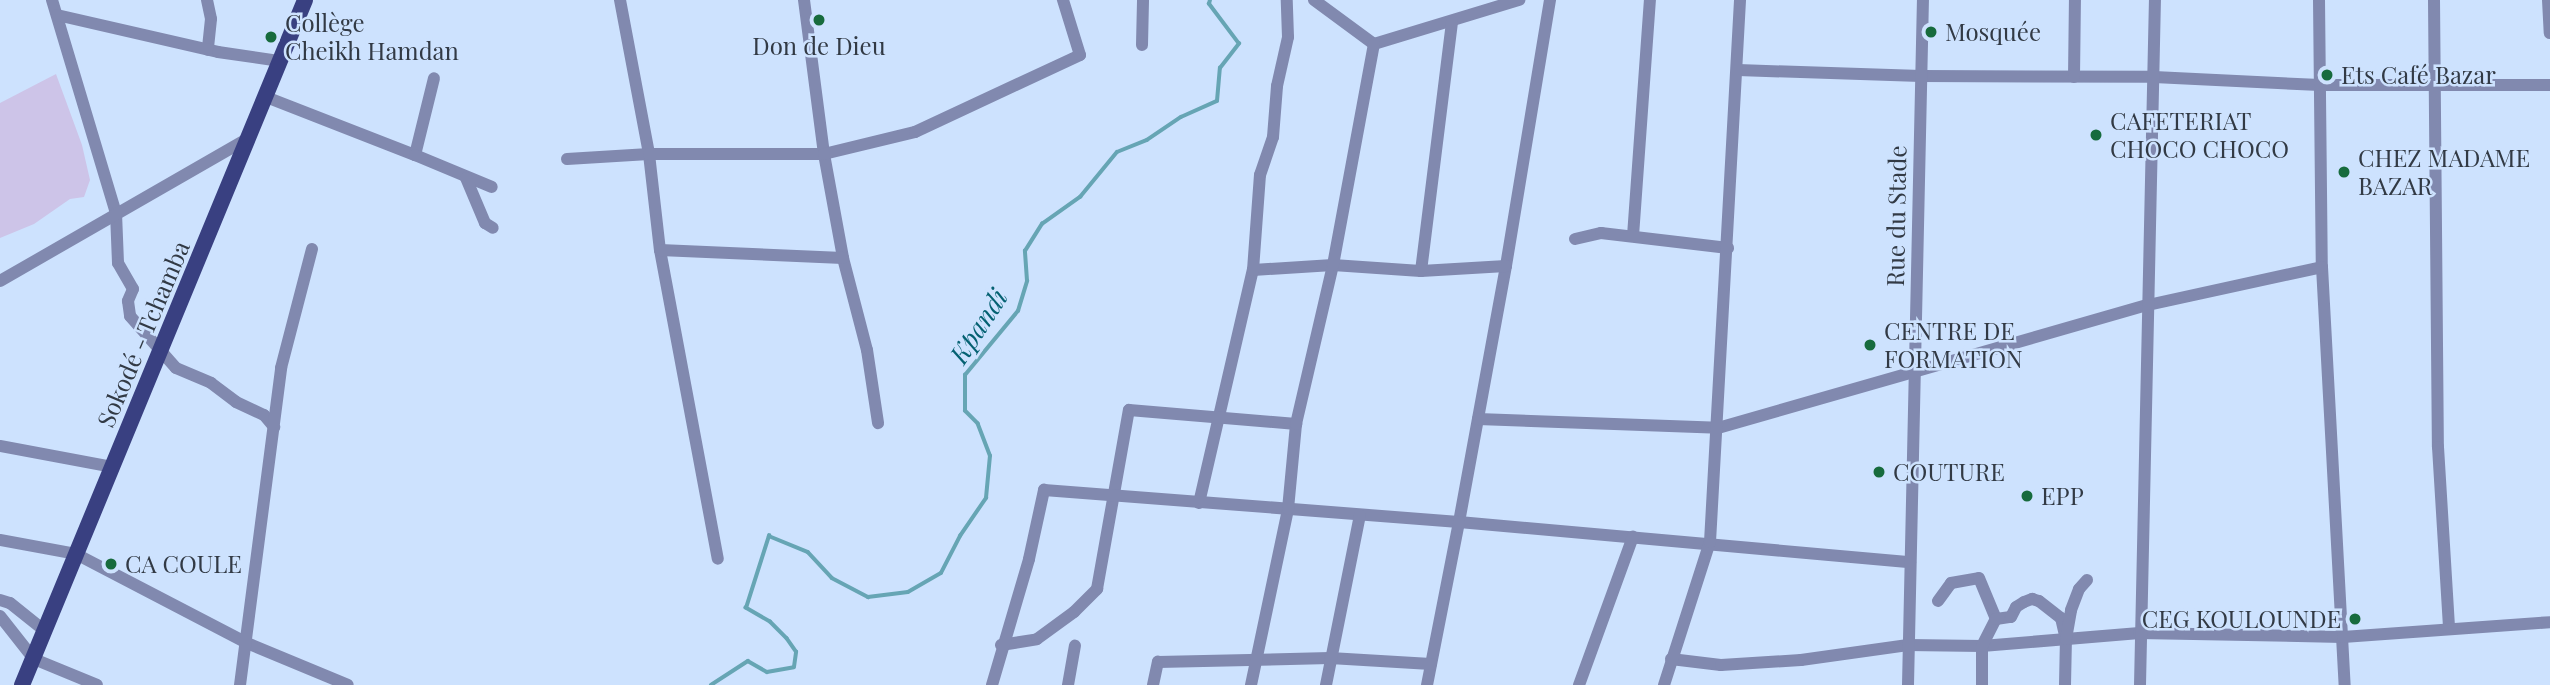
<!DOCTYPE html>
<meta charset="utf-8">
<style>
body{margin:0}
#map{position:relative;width:2550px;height:685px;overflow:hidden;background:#cde2fe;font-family:"Playfair Display",serif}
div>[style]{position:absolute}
.green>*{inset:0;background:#cdc4e8}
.stream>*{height:3.5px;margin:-1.75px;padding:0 1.75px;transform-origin:1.75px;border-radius:1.75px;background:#66a5b4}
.minor>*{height:12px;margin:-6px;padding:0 6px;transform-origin:6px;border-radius:6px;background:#8189af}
.major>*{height:16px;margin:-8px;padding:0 8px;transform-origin:8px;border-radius:8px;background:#394081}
.dots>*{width:19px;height:19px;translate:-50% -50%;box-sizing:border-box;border:4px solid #cde2fe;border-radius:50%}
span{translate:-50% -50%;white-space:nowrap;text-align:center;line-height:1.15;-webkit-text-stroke:5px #cde2fe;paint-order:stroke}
.poi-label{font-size:24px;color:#323a45}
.left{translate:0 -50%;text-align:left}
.right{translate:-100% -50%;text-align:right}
.street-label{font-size:24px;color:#323a45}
.water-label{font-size:26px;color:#056172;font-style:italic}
</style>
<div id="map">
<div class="green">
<i style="clip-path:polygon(56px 74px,82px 145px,90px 180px,84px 197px,70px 199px,34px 224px,0 238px,0 103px)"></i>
</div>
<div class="stream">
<i style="left:711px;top:685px;width:44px;rotate:-33deg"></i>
<i style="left:748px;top:661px;width:22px;rotate:30deg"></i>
<i style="left:767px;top:672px;width:27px;rotate:-10deg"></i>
<i style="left:794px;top:667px;width:15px;rotate:-82deg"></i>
<i style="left:796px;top:652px;width:16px;rotate:-125deg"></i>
<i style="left:787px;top:639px;width:24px;rotate:-135deg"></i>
<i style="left:770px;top:622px;width:28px;rotate:-150deg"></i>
<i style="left:746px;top:608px;width:76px;rotate:-72.3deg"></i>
<i style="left:769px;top:536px;width:42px;rotate:22.3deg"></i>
<i style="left:808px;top:552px;width:35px;rotate:47deg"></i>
<i style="left:832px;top:578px;width:41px;rotate:27.8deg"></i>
<i style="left:868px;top:597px;width:40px;rotate:-7.1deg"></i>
<i style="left:908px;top:592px;width:38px;rotate:-30deg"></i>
<i style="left:941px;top:573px;width:42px;rotate:-62.8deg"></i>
<i style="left:960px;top:536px;width:46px;rotate:-55.6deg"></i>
<i style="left:986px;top:498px;width:42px;rotate:-84.6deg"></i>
<i style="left:990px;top:456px;width:34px;rotate:-111deg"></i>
<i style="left:978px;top:424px;width:18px;rotate:-135deg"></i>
<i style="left:965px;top:411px;width:36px;rotate:-90deg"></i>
<i style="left:965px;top:375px;width:83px;rotate:-50.4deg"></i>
<i style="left:1018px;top:311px;width:31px;rotate:-73deg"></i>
<i style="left:1027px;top:281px;width:30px;rotate:-94deg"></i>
<i style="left:1025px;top:251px;width:32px;rotate:-58deg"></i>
<i style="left:1042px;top:224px;width:47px;rotate:-35.4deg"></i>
<i style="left:1080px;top:197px;width:58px;rotate:-50.6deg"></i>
<i style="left:1117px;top:152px;width:32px;rotate:-22deg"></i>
<i style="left:1147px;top:140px;width:41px;rotate:-34.1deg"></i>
<i style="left:1181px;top:117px;width:39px;rotate:-24deg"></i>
<i style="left:1217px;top:101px;width:33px;rotate:-85deg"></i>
<i style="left:1220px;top:68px;width:31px;rotate:-52deg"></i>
<i style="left:1239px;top:44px;width:50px;rotate:-126.9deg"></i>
<i style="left:1209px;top:4px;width:4px;rotate:-76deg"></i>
</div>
<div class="minor">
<i style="left:52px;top:0;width:222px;rotate:73.3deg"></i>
<i style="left:116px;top:213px;width:50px;rotate:87.7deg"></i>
<i style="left:118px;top:263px;width:30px;rotate:60deg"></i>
<i style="left:133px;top:289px;width:13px;rotate:113deg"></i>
<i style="left:128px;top:301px;width:15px;rotate:82deg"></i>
<i style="left:130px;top:316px;width:69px;rotate:48.5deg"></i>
<i style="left:176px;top:368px;width:38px;rotate:23deg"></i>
<i style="left:211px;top:383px;width:31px;rotate:37deg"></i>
<i style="left:236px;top:402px;width:31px;rotate:25deg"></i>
<i style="left:264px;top:415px;width:16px;rotate:50deg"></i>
<i style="left:207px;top:0;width:19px;rotate:78deg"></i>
<i style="left:211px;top:19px;width:31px;rotate:96deg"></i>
<i style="left:620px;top:0;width:157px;rotate:79.3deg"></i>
<i style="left:649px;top:154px;width:97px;rotate:83.5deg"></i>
<i style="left:660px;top:250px;width:314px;rotate:79.4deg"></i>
<i style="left:804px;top:0;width:155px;rotate:82.6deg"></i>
<i style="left:824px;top:154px;width:106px;rotate:79.6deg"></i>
<i style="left:843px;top:258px;width:95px;rotate:75.4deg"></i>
<i style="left:867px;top:350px;width:74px;rotate:81.4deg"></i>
<i style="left:1314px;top:0;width:74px;rotate:36.3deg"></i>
<i style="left:1550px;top:0;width:270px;rotate:99.4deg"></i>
<i style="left:1506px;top:266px;width:260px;rotate:100.4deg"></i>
<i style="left:1459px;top:522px;width:453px;rotate:5.1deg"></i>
<i style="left:2319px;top:0;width:267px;rotate:89.4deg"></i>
<i style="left:2322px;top:267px;width:419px;rotate:86.9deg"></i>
<i style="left:2434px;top:0;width:447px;rotate:89.5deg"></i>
<i style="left:2438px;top:447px;width:182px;rotate:86.5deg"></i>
<i style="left:2548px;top:0;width:33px;rotate:87deg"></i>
<i style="left:57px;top:15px;width:165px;rotate:12.9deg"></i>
<i style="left:218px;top:52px;width:63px;rotate:8.3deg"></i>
<i style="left:1374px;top:44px;width:152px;rotate:-16.9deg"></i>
<i style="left:1142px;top:45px;width:45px;rotate:-88.7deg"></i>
<i style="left:1738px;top:70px;width:183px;rotate:1.9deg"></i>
<i style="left:1921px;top:76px;width:233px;rotate:0.2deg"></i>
<i style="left:2154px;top:77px;width:166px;rotate:2.8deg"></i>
<i style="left:2320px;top:85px;width:230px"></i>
<i style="left:2074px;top:77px;width:77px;rotate:-89.3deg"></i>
<i style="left:266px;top:97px;width:160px;rotate:21.3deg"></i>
<i style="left:415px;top:155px;width:79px;rotate:-76.1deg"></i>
<i style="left:415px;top:155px;width:83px;rotate:22.6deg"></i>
<i style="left:567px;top:159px;width:82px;rotate:-3.5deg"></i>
<i style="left:649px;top:154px;width:175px"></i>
<i style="left:824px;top:154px;width:94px;rotate:-13.6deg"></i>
<i style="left:915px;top:132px;width:182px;rotate:-25deg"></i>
<i style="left:1080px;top:55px;width:58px;rotate:-107.2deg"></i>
<i style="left:466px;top:178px;width:49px;rotate:67.1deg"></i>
<i style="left:485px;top:223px;width:9px;rotate:32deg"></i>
<i style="left:1633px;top:236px;width:237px;rotate:-85.9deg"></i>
<i style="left:1575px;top:239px;width:27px;rotate:-13deg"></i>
<i style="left:1601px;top:233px;width:128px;rotate:6.7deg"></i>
<i style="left:660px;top:250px;width:183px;rotate:2.5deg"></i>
<i style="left:1253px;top:270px;width:80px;rotate:-3.6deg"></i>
<i style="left:1333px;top:265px;width:88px;rotate:3.9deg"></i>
<i style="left:1421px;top:271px;width:85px;rotate:-3.4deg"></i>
<i style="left:1421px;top:271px;width:251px;rotate:-82.9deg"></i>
<i style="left:0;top:281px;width:287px;rotate:-29.9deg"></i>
<i style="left:1478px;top:419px;width:240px;rotate:2.1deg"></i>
<i style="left:1718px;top:428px;width:447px;rotate:-16deg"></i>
<i style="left:2148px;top:305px;width:178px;rotate:-12.3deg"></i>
<i style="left:0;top:446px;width:114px;rotate:10.6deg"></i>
<i style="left:1199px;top:503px;width:239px;rotate:-77deg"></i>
<i style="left:1253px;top:270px;width:95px;rotate:-85.8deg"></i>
<i style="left:1260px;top:175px;width:40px;rotate:-71.1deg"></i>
<i style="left:1273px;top:137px;width:51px;rotate:-85.5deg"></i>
<i style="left:1277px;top:86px;width:50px;rotate:-77.3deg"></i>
<i style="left:1288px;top:37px;width:37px;rotate:-92deg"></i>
<i style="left:0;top:540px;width:77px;rotate:10.4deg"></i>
<i style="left:76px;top:554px;width:193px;rotate:27.5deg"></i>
<i style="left:247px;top:643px;width:109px;rotate:22.6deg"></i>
<i style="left:0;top:600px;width:10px;rotate:17deg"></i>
<i style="left:10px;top:603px;width:45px;rotate:38.7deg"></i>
<i style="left:1938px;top:601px;width:22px;rotate:-54deg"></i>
<i style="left:1951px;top:583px;width:28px;rotate:-10deg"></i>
<i style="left:1979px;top:578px;width:44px;rotate:67.5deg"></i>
<i style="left:0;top:616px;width:55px;rotate:51.7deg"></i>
<i style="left:34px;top:659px;width:68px;rotate:22.4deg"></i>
<i style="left:1001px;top:645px;width:36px;rotate:-9deg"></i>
<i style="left:1037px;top:639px;width:46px;rotate:-36.1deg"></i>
<i style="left:1074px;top:612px;width:33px;rotate:-45deg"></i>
<i style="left:1097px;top:589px;width:182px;rotate:-79.9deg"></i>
<i style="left:1129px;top:410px;width:168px;rotate:4.8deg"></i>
<i style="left:1671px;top:659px;width:50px;rotate:6.8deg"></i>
<i style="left:1721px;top:665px;width:80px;rotate:-3.6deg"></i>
<i style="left:1801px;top:660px;width:108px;rotate:-8deg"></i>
<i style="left:1908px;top:645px;width:74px;rotate:0.8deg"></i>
<i style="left:1982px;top:646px;width:158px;rotate:-4.7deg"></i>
<i style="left:2139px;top:633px;width:204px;rotate:1.1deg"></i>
<i style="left:2343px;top:637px;width:208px;rotate:-4.1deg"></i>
<i style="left:240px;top:685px;width:320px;rotate:-82.6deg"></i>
<i style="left:281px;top:368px;width:123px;rotate:-75.4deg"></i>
<i style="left:992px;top:685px;width:131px;rotate:-73.6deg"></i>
<i style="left:1029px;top:559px;width:71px;rotate:-77.7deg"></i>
<i style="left:1044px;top:490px;width:416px;rotate:4.4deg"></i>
<i style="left:1459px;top:522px;width:166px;rotate:101.1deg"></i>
<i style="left:1068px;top:685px;width:40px;rotate:-80deg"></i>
<i style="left:1153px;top:685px;width:24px;rotate:-78deg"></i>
<i style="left:1158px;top:662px;width:172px;rotate:-1.3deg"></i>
<i style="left:1330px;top:658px;width:101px;rotate:3.4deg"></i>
<i style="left:1251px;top:685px;width:180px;rotate:-78.1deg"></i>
<i style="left:1288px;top:509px;width:85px;rotate:-84.6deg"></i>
<i style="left:1296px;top:424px;width:163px;rotate:-76.9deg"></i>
<i style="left:1333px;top:265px;width:225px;rotate:-79.5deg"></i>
<i style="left:1326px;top:685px;width:173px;rotate:-78.7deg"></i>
<i style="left:1579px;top:685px;width:158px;rotate:-70deg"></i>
<i style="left:1664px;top:685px;width:150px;rotate:-72.2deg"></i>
<i style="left:1710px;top:542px;width:543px;rotate:-86.83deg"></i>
<i style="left:1908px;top:685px;width:685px;rotate:-88.75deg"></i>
<i style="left:1982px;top:685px;width:39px;rotate:-90deg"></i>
<i style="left:1982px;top:646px;width:30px;rotate:-63deg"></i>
<i style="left:1996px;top:619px;width:15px;rotate:-8deg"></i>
<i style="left:2011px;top:617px;width:11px;rotate:-63deg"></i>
<i style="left:2016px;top:607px;width:9px;rotate:-32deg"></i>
<i style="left:2024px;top:602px;width:9px;rotate:-21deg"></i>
<i style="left:2032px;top:599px;width:7px;rotate:16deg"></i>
<i style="left:2039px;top:601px;width:28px;rotate:38deg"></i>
<i style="left:2061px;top:618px;width:22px;rotate:77deg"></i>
<i style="left:2065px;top:685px;width:46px;rotate:-88.8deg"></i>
<i style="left:2066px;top:639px;width:29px;rotate:-80deg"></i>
<i style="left:2071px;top:610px;width:22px;rotate:-69deg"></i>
<i style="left:2079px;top:589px;width:12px;rotate:-48deg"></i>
<i style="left:2140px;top:685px;width:685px;rotate:-88.75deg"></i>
</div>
<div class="major">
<i style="left:22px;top:685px;width:741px;rotate:-67.55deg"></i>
</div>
<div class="dots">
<i style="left:819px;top:20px;background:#176b3d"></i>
<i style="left:1931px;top:32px;background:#176b3d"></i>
<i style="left:271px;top:37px;background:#176b3d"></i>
<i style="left:2327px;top:75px;background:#176b3d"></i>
<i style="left:2096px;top:135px;background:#176b3d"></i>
<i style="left:2344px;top:172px;background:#176b3d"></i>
<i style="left:1870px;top:345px;background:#176b3d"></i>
<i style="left:1879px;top:472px;background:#176b3d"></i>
<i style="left:2027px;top:496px;background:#176b3d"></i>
<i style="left:111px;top:564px;background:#176b3d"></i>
<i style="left:2355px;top:619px;background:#176b3d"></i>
</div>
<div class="poi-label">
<span class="left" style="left:285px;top:37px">Collège<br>Cheikh Hamdan</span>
<span class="left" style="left:1945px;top:32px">Mosquée</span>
<span style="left:819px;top:46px">Don de Dieu</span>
<span class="left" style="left:2341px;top:75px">Ets Café Bazar</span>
<span class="left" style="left:2110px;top:135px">CAFETERIAT<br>CHOCO CHOCO</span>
<span class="left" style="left:2358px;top:172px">CHEZ MADAME<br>BAZAR</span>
<span class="left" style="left:1884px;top:345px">CENTRE DE<br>FORMATION</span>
<span class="left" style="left:1893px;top:472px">COUTURE</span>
<span class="left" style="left:2041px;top:496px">EPP</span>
<span class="left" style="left:125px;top:564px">CA COULE</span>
<span class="right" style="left:2341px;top:619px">CEG KOULOUNDE</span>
</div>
<div class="street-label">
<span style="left:1896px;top:216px;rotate:-89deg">Rue du Stade</span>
<span style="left:143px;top:334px;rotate:-67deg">Sokodé - Tchamba</span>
</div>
<div class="water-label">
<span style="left:978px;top:326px;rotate:-57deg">Kpandi</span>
</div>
</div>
